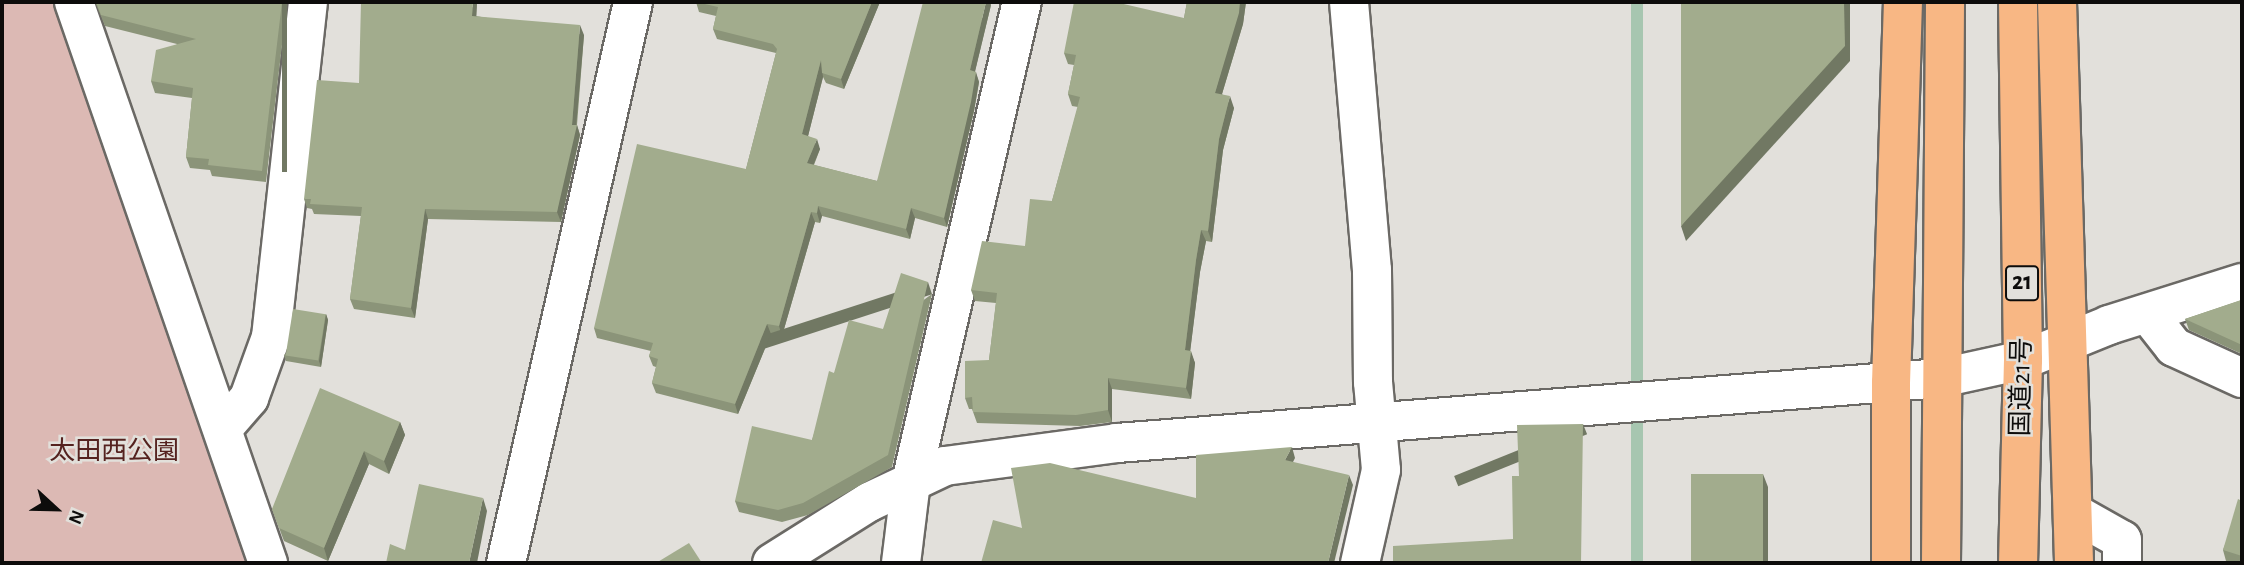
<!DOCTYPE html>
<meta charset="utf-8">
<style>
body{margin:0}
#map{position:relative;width:2244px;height:565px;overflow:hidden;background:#e2e0db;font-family:"Alegreya Sans","Noto Sans JP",sans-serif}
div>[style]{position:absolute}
.green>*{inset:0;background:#dcb9b4}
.stream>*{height:12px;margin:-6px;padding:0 6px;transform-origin:6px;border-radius:6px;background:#a7c6b0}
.roads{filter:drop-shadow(2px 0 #6b6965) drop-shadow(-2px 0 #6b6965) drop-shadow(0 2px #6b6965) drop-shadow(0 -2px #6b6965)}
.street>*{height:38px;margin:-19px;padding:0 19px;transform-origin:19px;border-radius:19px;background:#fff}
.secondary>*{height:38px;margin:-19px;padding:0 19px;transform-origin:19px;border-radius:19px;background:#fff}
.highway>*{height:38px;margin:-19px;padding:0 19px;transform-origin:19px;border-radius:19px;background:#f8b784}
.wall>*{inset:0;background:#8b9479}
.shaded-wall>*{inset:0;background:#717863;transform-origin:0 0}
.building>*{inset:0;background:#a2ac8d;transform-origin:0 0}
span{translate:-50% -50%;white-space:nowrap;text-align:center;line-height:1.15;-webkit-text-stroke:5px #e2e0db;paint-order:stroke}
.shield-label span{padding:2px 5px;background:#e2e0db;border:2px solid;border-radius:5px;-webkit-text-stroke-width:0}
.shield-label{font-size:24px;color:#0d0c0b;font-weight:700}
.street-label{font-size:26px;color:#0d0c0b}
.park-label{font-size:26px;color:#55221f}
.frame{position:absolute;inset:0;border:4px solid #0d0c0b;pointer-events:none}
.north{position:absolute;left:21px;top:474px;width:70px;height:70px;-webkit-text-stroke:5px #e2e0db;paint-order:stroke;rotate:112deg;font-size:19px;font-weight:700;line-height:28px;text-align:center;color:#0d0c0b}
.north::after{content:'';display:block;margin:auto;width:24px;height:32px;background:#0d0c0b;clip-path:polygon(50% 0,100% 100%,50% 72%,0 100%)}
</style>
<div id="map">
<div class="green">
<i style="clip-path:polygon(2px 2px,74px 2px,268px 563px,2px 563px)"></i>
</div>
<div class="stream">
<i style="left:1637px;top:563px;width:561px;rotate:-90deg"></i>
</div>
<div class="roads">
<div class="street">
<i style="left:74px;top:2px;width:594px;rotate:70.92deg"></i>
<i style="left:2148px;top:314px;width:42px;rotate:51.8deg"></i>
<i style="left:2174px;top:347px;width:75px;rotate:24.5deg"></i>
<i style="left:223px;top:428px;width:40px;rotate:-49deg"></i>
<i style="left:249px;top:398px;width:65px;rotate:-70.2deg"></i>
<i style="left:271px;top:337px;width:337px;rotate:-83.7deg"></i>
<i style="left:2074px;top:513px;width:55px;rotate:29.4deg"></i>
<i style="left:2122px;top:540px;width:23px;rotate:90deg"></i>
<i style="left:506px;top:563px;width:575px;rotate:-77.24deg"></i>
<i style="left:772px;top:563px;width:115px;rotate:-32.2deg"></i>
<i style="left:869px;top:502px;width:84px;rotate:-25.3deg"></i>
<i style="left:945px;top:466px;width:174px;rotate:-7.6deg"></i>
<i style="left:1117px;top:443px;width:827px;rotate:-4.51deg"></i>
<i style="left:1941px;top:378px;width:84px;rotate:-12.4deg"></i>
<i style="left:2023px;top:360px;width:93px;rotate:-22.1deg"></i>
<i style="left:2109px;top:325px;width:139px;rotate:-17.5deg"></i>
<i style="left:901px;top:563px;width:82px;rotate:-83deg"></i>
<i style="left:911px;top:482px;width:493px;rotate:-77deg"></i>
</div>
<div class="secondary">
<i style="left:1349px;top:2px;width:269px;rotate:85.1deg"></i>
<i style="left:1372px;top:270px;width:112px;rotate:89.5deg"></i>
<i style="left:1373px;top:382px;width:88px;rotate:84.8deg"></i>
<i style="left:1381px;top:470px;width:95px;rotate:102.7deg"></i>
</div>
<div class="highway">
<i style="left:2018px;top:2px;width:358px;rotate:89.2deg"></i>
<i style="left:2023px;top:360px;width:203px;rotate:91.4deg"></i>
<i style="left:2057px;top:2px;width:561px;rotate:88.26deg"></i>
<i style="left:1891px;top:563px;width:180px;rotate:-90deg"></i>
<i style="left:1891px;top:383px;width:381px;rotate:-88.2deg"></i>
<i style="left:1941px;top:563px;width:561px;rotate:-89.59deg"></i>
</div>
</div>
<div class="wall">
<i style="clip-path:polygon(95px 2px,287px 2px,266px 182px,212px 176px,210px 170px,190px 168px,186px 157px,192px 98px,155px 93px,151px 81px,177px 44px,105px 26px)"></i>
<i style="clip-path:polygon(477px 2px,476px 16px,584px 35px,577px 125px,580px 135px,561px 222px,428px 219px,415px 318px,354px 309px,350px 299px,361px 216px,314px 214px,312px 209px,307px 208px,304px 199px)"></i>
<i style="clip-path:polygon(696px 2px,880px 2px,844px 89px,826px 83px,823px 77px,808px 136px,820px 149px,814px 165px,877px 181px,991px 5px,975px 71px,979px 82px,974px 111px,947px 227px,915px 218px,910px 239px,822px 216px,820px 223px,815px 222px,782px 336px,771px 334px,738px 414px,656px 393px,652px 383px,656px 367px,653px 366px,649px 356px,651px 351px,597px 338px,594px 328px,746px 169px,776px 53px,717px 39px,713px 29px,716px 16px,699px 12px)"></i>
<i style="clip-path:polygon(1187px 2px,1246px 2px,1243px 24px,1222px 94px,1234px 108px,1223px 150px,1212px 242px,1206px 241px,1200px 272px,1190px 351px,1195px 363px,1191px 399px,1112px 389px,1112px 422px,1080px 426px,977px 423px,972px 409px,969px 409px,965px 398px,989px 360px,996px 303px,975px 301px,971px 290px,1025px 246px,1052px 201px,1078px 107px,1072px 106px,1068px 94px,1074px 65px,1068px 64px,1064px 53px,1184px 18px)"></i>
<i style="clip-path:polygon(932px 294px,892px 467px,808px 515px,782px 522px,739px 512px,735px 501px,812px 440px,834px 373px,883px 329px)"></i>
<i style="clip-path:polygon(2242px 300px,2242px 354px,2189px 330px,2185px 319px)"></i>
<i style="clip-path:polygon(326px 314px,328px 320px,321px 367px,286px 361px,284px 355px)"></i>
<i style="clip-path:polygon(400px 422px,405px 435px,389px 474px,369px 464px,328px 561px,284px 541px,272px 509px)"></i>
<i style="clip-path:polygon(2242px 501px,2242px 563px,2235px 563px,2226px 561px,2223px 550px)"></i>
</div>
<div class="shaded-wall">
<i style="left:282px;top:2px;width:5px;height:170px"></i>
<i style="clip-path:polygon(473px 2px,477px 2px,476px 25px,472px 16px)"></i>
<i style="clip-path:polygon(872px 2px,880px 2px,844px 89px,841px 79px)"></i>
<i style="clip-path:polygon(986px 2px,990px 2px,991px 5px,973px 80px,970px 70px)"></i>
<i style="clip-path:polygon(1240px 2px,1246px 2px,1243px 24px,1219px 104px,1215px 93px)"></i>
<i style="clip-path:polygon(1844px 2px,1850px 2px,1850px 61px,1686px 241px,1681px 226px)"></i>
<i style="clip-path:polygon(580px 25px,584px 35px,576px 127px,577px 125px,580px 135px,561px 222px,557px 212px,572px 125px)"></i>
<i style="clip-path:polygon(821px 60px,823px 77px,806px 144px,802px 134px)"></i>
<i style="clip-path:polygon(976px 72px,979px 82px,974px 111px,947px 227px,944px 218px)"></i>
<i style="clip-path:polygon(1230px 96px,1234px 108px,1223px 150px,1212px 242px,1208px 231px,1219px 139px)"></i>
<i style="clip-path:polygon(817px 139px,820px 149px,810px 173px,807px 163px)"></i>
<i style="clip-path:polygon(818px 206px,822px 216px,820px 223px,817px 213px)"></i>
<i style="clip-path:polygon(911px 208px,915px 218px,910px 239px,906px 229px)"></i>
<i style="clip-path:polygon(425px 209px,428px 219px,415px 318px,411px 308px)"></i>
<i style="clip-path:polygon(811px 212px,815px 222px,782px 336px,779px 326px)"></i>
<i style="clip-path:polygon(1201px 230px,1206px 241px,1200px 272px,1189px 361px,1185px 350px,1196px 260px)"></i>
<i style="left:928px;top:282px;width:13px;height:178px;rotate:72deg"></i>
<i style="clip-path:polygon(326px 314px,328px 320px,321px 367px,319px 361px)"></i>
<i style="clip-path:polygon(767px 324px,771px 334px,738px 414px,735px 404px)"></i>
<i style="clip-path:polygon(1191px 351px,1195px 363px,1191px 399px,1186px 388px)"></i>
<i style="clip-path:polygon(1108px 378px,1112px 389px,1112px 422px,1108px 410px)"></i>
<i style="clip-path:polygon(400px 422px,405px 435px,389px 474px,384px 461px)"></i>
<i style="left:1583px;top:424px;width:11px;height:139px;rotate:68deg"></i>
<i style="clip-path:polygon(1292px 447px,1295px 458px,1289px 470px,1285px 460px)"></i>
<i style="clip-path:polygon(364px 451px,369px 464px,328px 561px,324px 548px)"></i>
<i style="clip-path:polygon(1763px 474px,1768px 487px,1768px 563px,1763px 563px)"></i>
<i style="clip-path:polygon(1349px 475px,1353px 485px,1334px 563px,1328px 563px)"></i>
<i style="clip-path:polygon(483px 498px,487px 511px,477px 563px,469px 563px)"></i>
</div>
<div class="building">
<i style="clip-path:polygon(96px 2px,282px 2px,262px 171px,208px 165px,209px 159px,186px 157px,193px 88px,151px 81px,156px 50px,196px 39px,101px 15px)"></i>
<i style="clip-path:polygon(361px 2px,473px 2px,472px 16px,580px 25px,572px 125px,577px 125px,557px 212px,425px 209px,411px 308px,350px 299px,362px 207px,310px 204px,311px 199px,304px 199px,317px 80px,359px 83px)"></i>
<i style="clip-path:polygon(696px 2px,872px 2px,841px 79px,822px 73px,821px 60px,802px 134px,817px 139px,807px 163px,877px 181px,923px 2px,986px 2px,970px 70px,976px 72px,971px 102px,944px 218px,911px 208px,906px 229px,818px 206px,817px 213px,811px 212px,779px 326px,767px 324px,735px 404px,652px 383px,658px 359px,649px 356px,653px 343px,594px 328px,637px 144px,746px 169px,777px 49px,773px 44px,713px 29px,718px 7px)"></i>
<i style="clip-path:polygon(1074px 2px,1115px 2px,1184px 18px,1187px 2px,1240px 2px,1239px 13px,1215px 93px,1230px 96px,1219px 139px,1208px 231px,1201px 230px,1196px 260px,1185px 350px,1191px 351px,1186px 388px,1108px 378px,1108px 410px,1076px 415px,973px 412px,972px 397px,965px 398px,965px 361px,989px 360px,997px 293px,971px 290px,982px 241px,1025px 246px,1030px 199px,1052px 201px,1080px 97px,1068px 94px,1076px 55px,1064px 53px)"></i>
<i style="clip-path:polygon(1681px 2px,1844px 2px,1845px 46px,1681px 226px)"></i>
<i style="clip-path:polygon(901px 273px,928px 282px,888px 455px,803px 503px,778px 510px,735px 501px,752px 426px,812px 440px,829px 371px,834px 373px,849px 320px,883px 329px)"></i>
<i style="clip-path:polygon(2241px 300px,2242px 300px,2242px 345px,2185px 319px)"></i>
<i style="left:293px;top:309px;width:33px;height:47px;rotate:9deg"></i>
<i style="clip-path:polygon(320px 388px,400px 422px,384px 461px,364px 451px,324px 548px,279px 528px,272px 509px)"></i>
<i style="clip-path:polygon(1583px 424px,1581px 563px,1393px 563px,1393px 546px,1513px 539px,1512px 476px,1519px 476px,1517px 425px)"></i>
<i style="clip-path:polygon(1292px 447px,1285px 460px,1349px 475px,1328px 563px,981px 563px,993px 520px,1022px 528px,1011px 468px,1050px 463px,1196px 498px,1196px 455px)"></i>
<i style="left:1691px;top:474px;width:72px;height:89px"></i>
<i style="clip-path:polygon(419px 484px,483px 498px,469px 563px,386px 563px,390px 544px,405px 550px)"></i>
<i style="clip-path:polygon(2238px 499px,2242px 501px,2242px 556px,2223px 550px)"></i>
<i style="clip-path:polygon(689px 543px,702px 563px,656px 563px)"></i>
</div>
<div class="shield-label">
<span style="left:2022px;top:283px">21</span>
</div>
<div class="street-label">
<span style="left:2022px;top:387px;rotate:-89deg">国道21号</span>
</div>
<div class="park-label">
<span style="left:114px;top:452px">太田西公園</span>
</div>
<div class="frame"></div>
<div class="north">N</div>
</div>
